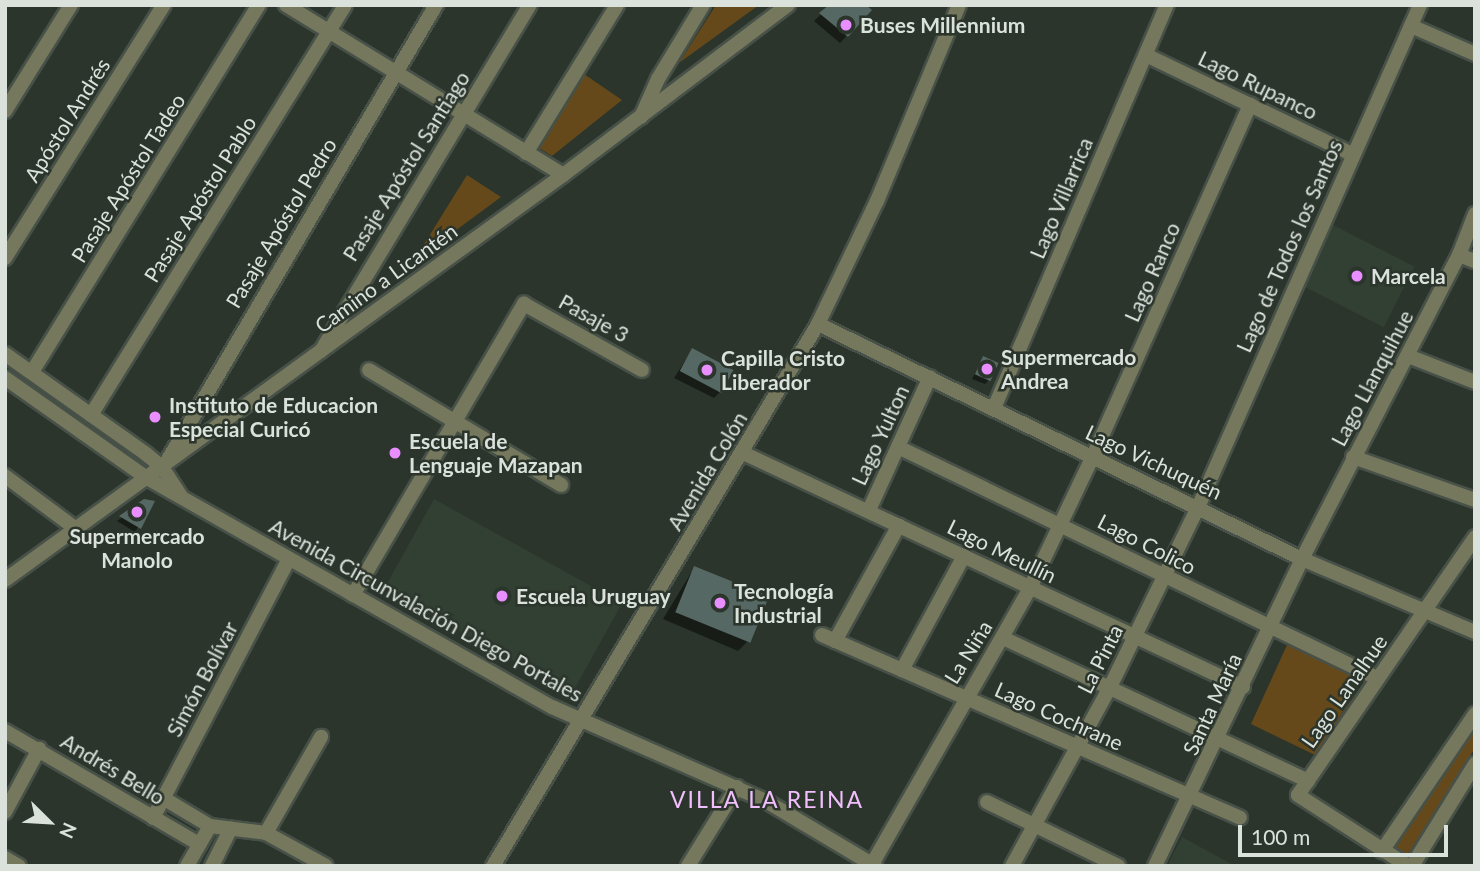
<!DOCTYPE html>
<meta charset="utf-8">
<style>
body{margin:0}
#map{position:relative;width:1480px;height:871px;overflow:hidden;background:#2b352c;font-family:Lato,sans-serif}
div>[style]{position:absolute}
.built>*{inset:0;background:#314032;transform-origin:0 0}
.green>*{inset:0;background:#65491a}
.shadow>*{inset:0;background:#0007}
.building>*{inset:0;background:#566864;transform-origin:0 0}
.roads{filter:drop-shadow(2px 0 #475148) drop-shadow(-2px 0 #475148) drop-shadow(0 2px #475148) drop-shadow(0 -2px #475148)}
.minor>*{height:14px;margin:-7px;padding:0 7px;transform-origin:7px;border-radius:7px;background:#76785d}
.tertiary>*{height:14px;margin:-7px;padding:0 7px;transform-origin:7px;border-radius:7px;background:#76785d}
.dots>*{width:19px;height:19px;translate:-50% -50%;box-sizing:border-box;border:4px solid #2b352c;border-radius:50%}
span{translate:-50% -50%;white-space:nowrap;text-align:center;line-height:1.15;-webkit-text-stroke:5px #2b352c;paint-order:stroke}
.poi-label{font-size:21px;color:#dbe2dc;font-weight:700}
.left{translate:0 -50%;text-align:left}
.street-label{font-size:21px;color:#dbe2dc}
.neighbourhood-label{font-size:23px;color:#f1bffd;letter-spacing:2px}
.frame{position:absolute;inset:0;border:7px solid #dbe2dc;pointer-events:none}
.north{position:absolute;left:14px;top:787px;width:70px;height:70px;-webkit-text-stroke:5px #2b352c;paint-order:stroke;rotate:114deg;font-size:19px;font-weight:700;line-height:28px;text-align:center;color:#dbe2dc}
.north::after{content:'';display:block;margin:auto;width:24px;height:32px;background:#dbe2dc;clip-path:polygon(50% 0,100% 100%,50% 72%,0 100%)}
.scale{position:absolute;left:1238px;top:825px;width:210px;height:32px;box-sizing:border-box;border:4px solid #dbe2dc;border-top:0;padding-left:9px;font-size:21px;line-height:24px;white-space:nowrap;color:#dbe2dc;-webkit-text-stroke:5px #2b352c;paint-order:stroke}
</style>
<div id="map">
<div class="built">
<i style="left:1329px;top:223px;width:96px;height:68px;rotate:27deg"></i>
<i style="left:434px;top:499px;width:215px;height:103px;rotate:29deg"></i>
<i style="clip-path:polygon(1182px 837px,1235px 866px,1167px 866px)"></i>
</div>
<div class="green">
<i style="clip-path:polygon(716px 5px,759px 5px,679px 63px)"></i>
<i style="clip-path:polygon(584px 74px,622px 100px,552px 156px,536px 146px)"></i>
<i style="clip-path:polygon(467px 175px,501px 197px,413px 262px)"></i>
<i style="clip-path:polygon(1292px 634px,1370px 670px,1315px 755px,1251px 724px)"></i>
<i style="clip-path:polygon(1475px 716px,1475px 748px,1406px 857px,1389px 847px)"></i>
</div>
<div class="shadow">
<i style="clip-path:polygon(831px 5px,870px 11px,840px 43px,814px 21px)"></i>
<i style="clip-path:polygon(692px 350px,720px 392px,714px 398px,674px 378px)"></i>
<i style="clip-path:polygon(983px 358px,989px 380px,985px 384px,972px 379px)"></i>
<i style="clip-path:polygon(144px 501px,152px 503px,135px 532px,117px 521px)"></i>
<i style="clip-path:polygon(694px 568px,766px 598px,747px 642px,738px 651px,663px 619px)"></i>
</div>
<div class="building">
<i style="clip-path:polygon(829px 5px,866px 5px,872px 10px,848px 37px,819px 13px)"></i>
<i style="left:692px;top:348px;width:47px;height:26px;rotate:28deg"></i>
<i style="left:983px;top:356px;width:17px;height:20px;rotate:24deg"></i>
<i style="clip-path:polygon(144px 499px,155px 501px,141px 529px,119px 516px)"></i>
<i style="left:694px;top:566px;width:81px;height:50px;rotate:22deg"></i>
</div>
<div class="roads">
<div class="minor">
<i style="left:286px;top:5px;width:325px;rotate:31.5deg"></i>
<i style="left:1411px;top:26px;width:70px;rotate:23.6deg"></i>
<i style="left:1146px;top:55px;width:229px;rotate:25.7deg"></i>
<i style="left:5px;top:111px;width:125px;rotate:-58.1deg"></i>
<i style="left:641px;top:117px;width:42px;rotate:-65.9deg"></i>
<i style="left:658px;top:79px;width:87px;rotate:-58.7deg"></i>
<i style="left:526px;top:153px;width:174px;rotate:-58.4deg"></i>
<i style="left:1459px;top:255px;width:17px;rotate:21deg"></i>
<i style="left:5px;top:258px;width:299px;rotate:-57.9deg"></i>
<i style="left:818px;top:324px;width:538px;rotate:25.9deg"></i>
<i style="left:1302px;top:559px;width:188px;rotate:22.9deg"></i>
<i style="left:321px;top:351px;width:404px;rotate:-58.9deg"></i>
<i style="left:1408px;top:356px;width:72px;rotate:21.2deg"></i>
<i style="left:369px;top:370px;width:224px;rotate:30.9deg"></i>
<i style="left:32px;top:372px;width:432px;rotate:-58.3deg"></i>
<i style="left:994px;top:408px;width:439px;rotate:-66.8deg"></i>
<i style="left:91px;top:415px;width:482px;rotate:-58.2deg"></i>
<i style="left:898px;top:447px;width:532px;rotate:25.75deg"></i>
<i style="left:743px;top:453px;width:552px;rotate:25.08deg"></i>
<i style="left:1353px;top:457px;width:129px;rotate:19.4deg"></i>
<i style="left:166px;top:463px;width:532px;rotate:-59.48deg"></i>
<i style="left:5px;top:476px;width:89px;rotate:36.7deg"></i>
<i style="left:869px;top:510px;width:146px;rotate:-65.4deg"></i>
<i style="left:353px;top:595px;width:338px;rotate:-59.6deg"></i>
<i style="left:524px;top:304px;width:135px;rotate:29.2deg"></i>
<i style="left:822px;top:635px;width:456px;rotate:23.6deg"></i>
<i style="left:1003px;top:638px;width:337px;rotate:25.1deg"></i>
<i style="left:835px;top:641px;width:132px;rotate:-61.1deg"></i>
<i style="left:902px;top:670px;width:130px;rotate:-61.5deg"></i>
<i style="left:5px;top:731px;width:225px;rotate:30.2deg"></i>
<i style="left:163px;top:798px;width:55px;rotate:30.8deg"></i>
<i style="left:210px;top:826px;width:56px;rotate:7.1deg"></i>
<i style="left:266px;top:833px;width:68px;rotate:28.8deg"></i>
<i style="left:987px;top:802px;width:146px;rotate:26deg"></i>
<i style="left:5px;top:812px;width:72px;rotate:-61.6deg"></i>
<i style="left:153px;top:818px;width:293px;rotate:-62.3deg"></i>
<i style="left:266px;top:833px;width:111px;rotate:-60.2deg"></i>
<i style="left:1382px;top:851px;width:166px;rotate:-55.8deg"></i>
<i style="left:5px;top:858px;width:16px;rotate:30deg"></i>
<i style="left:187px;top:866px;width:46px;rotate:-60.1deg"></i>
<i style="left:212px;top:866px;width:42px;rotate:-63.4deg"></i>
<i style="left:688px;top:866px;width:93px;rotate:-58.2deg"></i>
<i style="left:871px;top:866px;width:320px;rotate:-60.2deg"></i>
<i style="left:1030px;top:588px;width:146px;rotate:-64.5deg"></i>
<i style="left:1093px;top:456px;width:385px;rotate:-65.9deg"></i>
<i style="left:1012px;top:866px;width:202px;rotate:-61.3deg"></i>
<i style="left:1109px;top:689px;width:205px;rotate:-63.9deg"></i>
<i style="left:1199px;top:505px;width:547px;rotate:-66.15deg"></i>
<i style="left:1155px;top:866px;width:340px;rotate:-64.4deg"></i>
<i style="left:1302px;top:559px;width:342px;rotate:-62.7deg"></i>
<i style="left:1459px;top:255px;width:44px;rotate:-68.7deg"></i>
<i style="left:1408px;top:866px;width:131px;rotate:-147.2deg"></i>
<i style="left:1298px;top:795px;width:313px;rotate:-55.5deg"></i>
<i style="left:1412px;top:866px;width:120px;rotate:-58.3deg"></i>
</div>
<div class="tertiary">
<i style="left:5px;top:354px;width:173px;rotate:35.3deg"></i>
<i style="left:146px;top:454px;width:21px;rotate:39deg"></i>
<i style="left:162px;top:467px;width:35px;rotate:57deg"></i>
<i style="left:5px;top:378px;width:174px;rotate:35.2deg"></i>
<i style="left:147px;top:478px;width:465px;rotate:29.5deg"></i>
<i style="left:552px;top:707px;width:234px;rotate:23.7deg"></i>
<i style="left:766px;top:801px;width:127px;rotate:30.8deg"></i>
<i style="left:5px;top:580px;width:689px;rotate:-35.97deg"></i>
<i style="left:563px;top:175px;width:282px;rotate:-37.1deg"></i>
<i style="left:493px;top:866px;width:632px;rotate:-59.05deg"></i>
<i style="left:818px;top:324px;width:136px;rotate:-64.4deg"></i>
<i style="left:877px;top:201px;width:212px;rotate:-67.3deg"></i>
</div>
</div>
<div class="dots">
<i style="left:846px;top:25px;background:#e88eff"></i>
<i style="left:1357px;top:276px;background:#e88eff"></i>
<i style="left:987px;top:369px;background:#e88eff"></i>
<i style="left:707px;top:370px;background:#e88eff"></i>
<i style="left:155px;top:417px;background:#e88eff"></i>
<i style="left:395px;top:453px;background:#e88eff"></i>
<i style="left:137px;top:512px;background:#e88eff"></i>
<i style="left:502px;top:596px;background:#e88eff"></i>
<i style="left:720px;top:603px;background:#e88eff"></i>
</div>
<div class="poi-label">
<span class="left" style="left:860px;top:25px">Buses Millennium</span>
<span class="left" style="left:1371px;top:276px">Marcela</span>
<span class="left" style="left:1001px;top:369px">Supermercado<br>Andrea</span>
<span class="left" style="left:721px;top:370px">Capilla Cristo<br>Liberador</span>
<span class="left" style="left:169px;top:417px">Instituto de Educacion<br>Especial Curicó</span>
<span class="left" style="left:409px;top:453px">Escuela de<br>Lenguaje Mazapan</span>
<span style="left:137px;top:548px">Supermercado<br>Manolo</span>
<span class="left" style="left:734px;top:603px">Tecnología<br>Industrial</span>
<span class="left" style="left:516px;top:596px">Escuela Uruguay</span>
</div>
<div class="street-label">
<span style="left:1258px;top:85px;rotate:26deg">Lago Rupanco</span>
<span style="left:67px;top:120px;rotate:-58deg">Apóstol Andrés</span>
<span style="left:406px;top:166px;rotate:-58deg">Pasaje Apóstol Santiago</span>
<span style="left:128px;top:178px;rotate:-58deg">Pasaje Apóstol Tadeo</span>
<span style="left:1061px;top:198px;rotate:-67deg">Lago Villarrica</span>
<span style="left:200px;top:199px;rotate:-58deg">Pasaje Apóstol Pablo</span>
<span style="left:281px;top:223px;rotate:-59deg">Pasaje Apóstol Pedro</span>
<span style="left:1289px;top:246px;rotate:-66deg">Lago de Todos los Santos</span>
<span style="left:1152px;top:272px;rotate:-66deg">Lago Ranco</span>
<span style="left:386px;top:278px;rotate:-36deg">Camino a Licantén</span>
<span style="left:594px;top:318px;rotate:29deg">Pasaje 3</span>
<span style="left:1372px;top:378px;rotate:-62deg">Lago Llanquihue</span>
<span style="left:880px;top:435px;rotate:-65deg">Lago Yulton</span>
<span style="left:1154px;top:462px;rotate:25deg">Lago Vichuquén</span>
<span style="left:707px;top:471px;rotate:-59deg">Avenida Colón</span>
<span style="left:1147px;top:544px;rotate:27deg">Lago Colico</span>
<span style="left:1002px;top:551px;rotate:26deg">Lago Meullín</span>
<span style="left:426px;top:610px;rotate:29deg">Avenida Circunvalación Diego Portales</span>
<span style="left:968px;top:652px;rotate:-58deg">La Niña</span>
<span style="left:1100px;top:659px;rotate:-63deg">La Pinta</span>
<span style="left:202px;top:679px;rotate:-62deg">Simón Bolívar</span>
<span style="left:1344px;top:691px;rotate:-55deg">Lago Lanalhue</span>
<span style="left:1212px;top:704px;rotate:-65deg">Santa María</span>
<span style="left:1059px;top:716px;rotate:24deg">Lago Cochrane</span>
<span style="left:113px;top:769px;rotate:31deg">Andrés Bello</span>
</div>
<div class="neighbourhood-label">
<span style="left:767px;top:799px">VILLA LA REINA</span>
</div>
<div class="frame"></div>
<div class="north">N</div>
<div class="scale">100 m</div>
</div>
